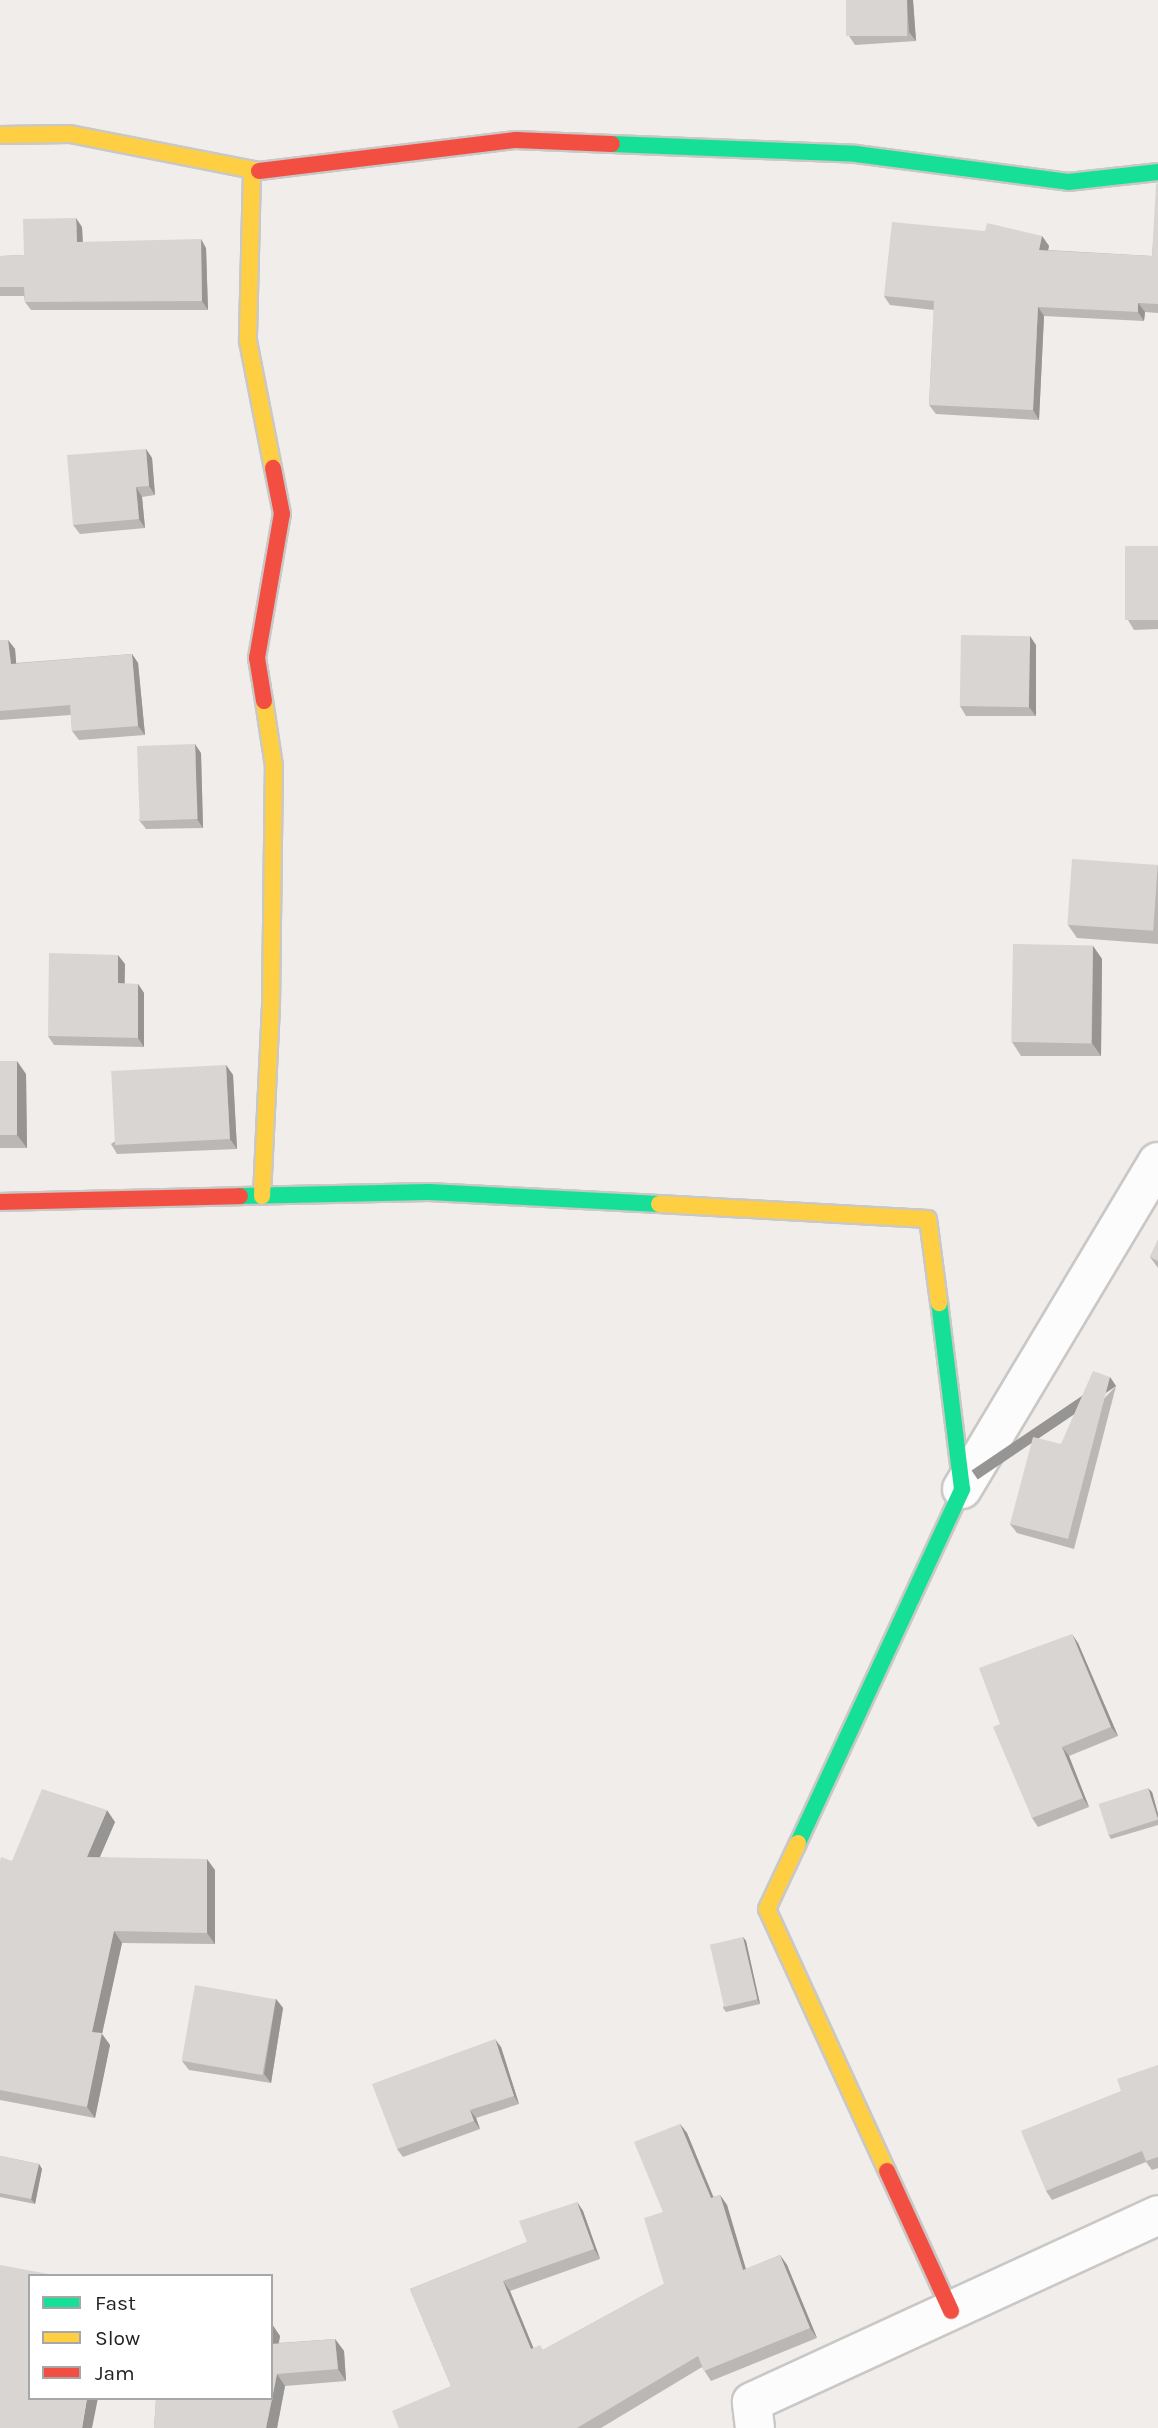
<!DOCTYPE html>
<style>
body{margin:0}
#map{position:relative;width:1158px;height:2428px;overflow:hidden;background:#f0edea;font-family:Karla,sans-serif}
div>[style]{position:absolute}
.roads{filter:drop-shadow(2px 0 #c9c8c6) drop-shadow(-2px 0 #c9c8c6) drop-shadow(0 2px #c9c8c6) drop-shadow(0 -2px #c9c8c6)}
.street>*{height:38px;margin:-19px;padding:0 19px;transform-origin:19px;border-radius:19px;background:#fdfcfc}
.fast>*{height:16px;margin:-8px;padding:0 8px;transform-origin:8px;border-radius:8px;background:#16e098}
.slow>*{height:16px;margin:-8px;padding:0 8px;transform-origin:8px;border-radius:8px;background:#ffcf43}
.jam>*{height:16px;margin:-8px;padding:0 8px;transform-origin:8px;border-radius:8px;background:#f24e42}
.wall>*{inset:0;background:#bab7b5}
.shaded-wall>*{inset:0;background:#979594;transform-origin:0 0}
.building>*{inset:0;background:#d8d5d3;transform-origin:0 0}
span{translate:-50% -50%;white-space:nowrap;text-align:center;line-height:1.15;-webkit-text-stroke:5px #fff;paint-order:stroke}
.legend{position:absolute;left:28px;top:2274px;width:245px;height:126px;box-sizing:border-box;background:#fff;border:2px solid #a7a7a7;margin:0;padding:9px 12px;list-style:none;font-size:21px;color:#222}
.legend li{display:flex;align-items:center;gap:14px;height:35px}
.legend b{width:35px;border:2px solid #a7a7a7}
</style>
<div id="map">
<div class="roads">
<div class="street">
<i style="left:962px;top:1489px;width:381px;rotate:-59.1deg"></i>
<i style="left:755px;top:2428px;width:26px;rotate:-97deg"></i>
<i style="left:752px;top:2402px;width:447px;rotate:-24.7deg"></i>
</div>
<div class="fast">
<i style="left:612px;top:144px;width:244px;rotate:2.3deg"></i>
<i style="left:856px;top:154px;width:214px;rotate:7.5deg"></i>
<i style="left:1068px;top:182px;width:91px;rotate:-6.3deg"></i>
<i style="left:240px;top:1196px;width:189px;rotate:-1.2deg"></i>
<i style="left:429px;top:1192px;width:230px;rotate:3deg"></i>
<i style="left:798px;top:1843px;width:390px;rotate:-65.1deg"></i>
<i style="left:962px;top:1489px;width:187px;rotate:-97deg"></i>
</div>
<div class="slow">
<i style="left:0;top:135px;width:70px;rotate:-0.8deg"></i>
<i style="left:70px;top:134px;width:193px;rotate:11.1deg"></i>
<i style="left:252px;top:172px;width:169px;rotate:91.4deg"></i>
<i style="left:248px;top:341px;width:129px;rotate:78.9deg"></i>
<i style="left:262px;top:1196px;width:191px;rotate:-87.3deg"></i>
<i style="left:271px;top:1005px;width:239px;rotate:-89.3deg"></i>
<i style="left:274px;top:766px;width:66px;rotate:-98.7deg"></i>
<i style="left:659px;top:1204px;width:269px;rotate:3.2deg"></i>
<i style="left:928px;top:1219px;width:85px;rotate:82.5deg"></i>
<i style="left:798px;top:1843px;width:73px;rotate:115.2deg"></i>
<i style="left:767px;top:1909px;width:288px;rotate:65.4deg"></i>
</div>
<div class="jam">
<i style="left:259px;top:171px;width:259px;rotate:-6.9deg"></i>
<i style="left:516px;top:140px;width:96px;rotate:2.4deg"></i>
<i style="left:264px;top:701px;width:44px;rotate:-99.2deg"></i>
<i style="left:257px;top:658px;width:146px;rotate:-80.2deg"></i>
<i style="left:282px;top:514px;width:47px;rotate:-101.1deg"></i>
<i style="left:0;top:1202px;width:240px;rotate:-1.4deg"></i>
<i style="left:887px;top:2171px;width:154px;rotate:65.4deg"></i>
</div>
</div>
<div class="wall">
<i style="clip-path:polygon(913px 0,916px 41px,855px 45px,849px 36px)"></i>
<i style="clip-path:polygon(1158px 183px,1158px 313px,1145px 312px,1144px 321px,1044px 316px,1039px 420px,936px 414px,929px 405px,934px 310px,890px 305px,884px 296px,1042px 236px,1049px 246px,1048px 250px,1152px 256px)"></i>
<i style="clip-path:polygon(82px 227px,83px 242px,206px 248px,208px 310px,31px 310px,25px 302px,24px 296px,0 296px,0 256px,24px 255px)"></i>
<i style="clip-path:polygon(146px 449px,152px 458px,155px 495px,142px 497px,145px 528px,80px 534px,73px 525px)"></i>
<i style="clip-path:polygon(1158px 546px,1158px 629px,1134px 630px,1128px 620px)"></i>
<i style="clip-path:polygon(0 640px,8px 640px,15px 649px,16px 663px,132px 654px,138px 663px,145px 735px,79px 740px,72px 731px,71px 715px,0 720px)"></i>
<i style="clip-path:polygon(1036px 645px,1036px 716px,966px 716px,960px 706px)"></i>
<i style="clip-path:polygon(201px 753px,203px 828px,146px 829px,139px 820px)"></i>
<i style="clip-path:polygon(1158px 865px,1158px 944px,1077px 938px,1068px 925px)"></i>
<i style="clip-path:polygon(1093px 946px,1102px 959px,1101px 1056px,1021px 1056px,1012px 1042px)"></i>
<i style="clip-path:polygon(125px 964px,125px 984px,138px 984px,144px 993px,144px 1047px,54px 1045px,48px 1036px)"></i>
<i style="clip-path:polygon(0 1061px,26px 1074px,27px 1148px,0 1148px)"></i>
<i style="clip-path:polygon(226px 1065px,233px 1075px,237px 1149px,117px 1154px,111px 1144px)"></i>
<i style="clip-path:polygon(1158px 1240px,1158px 1268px,1150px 1257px)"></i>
<i style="clip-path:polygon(1116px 1386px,1074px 1549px,1017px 1533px,1010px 1524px,1061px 1444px)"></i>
<i style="clip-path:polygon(1078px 1643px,1118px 1736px,1069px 1756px,1089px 1807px,1038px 1827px,1032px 1818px,1000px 1724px)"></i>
<i style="clip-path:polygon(1152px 1792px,1158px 1814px,1158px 1825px,1111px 1839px,1108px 1834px)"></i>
<i style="clip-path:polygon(115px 1822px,100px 1857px,215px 1870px,215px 1944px,122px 1943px,102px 2034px,110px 2045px,95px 2118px,0 2100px,0 1861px,12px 1861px)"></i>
<i style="clip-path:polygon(743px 1937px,746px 1941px,760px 2004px,726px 2012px,723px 2008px)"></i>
<i style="clip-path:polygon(276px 1999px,283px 2008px,271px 2083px,189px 2070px,182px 2061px)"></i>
<i style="clip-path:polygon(501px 2047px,519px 2104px,476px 2118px,480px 2129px,403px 2157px,397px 2149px)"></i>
<i style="clip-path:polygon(1158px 2065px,1158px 2168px,1152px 2170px,1146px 2162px,1052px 2200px,1046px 2191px,1121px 2091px)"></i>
<i style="clip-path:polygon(680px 2124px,687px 2133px,713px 2197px,720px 2195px,727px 2205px,746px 2269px,780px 2255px,787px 2265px,817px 2338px,711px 2381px,702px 2367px,601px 2428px,399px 2428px,451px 2386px,410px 2289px,527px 2242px,577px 2202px,583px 2211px,600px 2259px,510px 2291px,533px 2348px,543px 2350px,664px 2284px,663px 2212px)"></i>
<i style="clip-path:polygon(0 2156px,39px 2164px,42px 2169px,35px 2204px,0 2197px)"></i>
<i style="clip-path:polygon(271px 2324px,280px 2336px,279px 2343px,335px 2339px,344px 2351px,346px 2381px,285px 2386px,277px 2428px,154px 2428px,156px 2399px,151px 2398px,271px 2398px)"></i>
</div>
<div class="shaded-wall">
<i style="clip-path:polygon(907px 0,913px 0,916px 41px,909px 32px)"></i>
<i style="clip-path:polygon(76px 218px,82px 227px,83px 250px,77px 242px)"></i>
<i style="clip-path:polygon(1042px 236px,1049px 246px,1046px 259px,1039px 250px)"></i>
<i style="clip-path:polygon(201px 239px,206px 248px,208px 310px,202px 301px)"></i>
<i style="clip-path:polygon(1138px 303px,1145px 312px,1144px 321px,1138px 312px)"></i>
<i style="clip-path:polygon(1038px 307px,1044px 316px,1039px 420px,1033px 410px)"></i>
<i style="clip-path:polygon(146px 449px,152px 458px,155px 495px,149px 486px)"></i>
<i style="clip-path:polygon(136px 487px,142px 497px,145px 528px,139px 519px)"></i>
<i style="clip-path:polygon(1030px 636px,1036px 645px,1036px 716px,1029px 707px)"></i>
<i style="clip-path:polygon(8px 640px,15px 649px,17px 673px,11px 664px)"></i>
<i style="clip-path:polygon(132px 654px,138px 663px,145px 735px,138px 726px)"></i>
<i style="clip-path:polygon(195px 744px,201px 753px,203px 828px,197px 819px)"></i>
<i style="clip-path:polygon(1093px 946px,1102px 959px,1101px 1056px,1092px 1043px)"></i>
<i style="clip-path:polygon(118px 955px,125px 964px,124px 993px,118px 983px)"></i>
<i style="clip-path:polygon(138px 984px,144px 993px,144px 1047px,138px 1038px)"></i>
<i style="clip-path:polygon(17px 1061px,26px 1074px,27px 1148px,17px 1135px)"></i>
<i style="clip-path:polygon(226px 1065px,233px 1075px,237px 1149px,230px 1139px)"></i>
<i style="left:1110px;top:1377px;width:11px;height:167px;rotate:56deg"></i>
<i style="clip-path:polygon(1072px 1634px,1078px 1643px,1118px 1736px,1111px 1727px)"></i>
<i style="clip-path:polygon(1062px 1747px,1069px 1756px,1089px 1807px,1083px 1798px)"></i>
<i style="clip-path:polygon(1148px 1788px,1152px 1792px,1158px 1814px,1158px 1820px)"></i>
<i style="clip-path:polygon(107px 1810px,115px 1822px,95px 1868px,87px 1857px)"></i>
<i style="clip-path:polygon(207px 1859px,215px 1870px,215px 1944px,207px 1933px)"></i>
<i style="clip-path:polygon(114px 1931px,122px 1943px,102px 2034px,110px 2045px,95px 2118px,87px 2107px,92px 2032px)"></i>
<i style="clip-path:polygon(743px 1937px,746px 1941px,760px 2004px,757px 1999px)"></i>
<i style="clip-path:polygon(276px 1999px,283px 2008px,271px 2083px,264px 2074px)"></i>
<i style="clip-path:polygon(495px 2039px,501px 2047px,519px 2104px,514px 2096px)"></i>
<i style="clip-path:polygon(470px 2110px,476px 2118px,480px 2129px,474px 2121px)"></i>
<i style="clip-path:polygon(680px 2124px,687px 2133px,718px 2208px,711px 2198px)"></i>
<i style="clip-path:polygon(39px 2164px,42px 2169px,35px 2204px,31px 2199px)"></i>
<i style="clip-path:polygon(720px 2195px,727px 2205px,749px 2280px,743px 2270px)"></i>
<i style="clip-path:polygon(577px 2202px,583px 2211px,600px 2259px,594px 2249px)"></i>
<i style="clip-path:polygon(780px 2255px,787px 2265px,817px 2338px,810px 2328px)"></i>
<i style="clip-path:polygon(503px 2281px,510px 2291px,538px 2359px,531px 2349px)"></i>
<i style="clip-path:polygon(272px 2324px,280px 2336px,276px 2356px,271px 2348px)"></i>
<i style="clip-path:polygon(335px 2339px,344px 2351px,346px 2381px,338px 2369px)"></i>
<i style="clip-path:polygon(277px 2374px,285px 2386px,277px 2428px,266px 2428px)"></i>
<i style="clip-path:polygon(87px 2398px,98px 2398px,92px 2428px,82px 2428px)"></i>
</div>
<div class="building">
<i style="left:846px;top:0;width:61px;height:36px"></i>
<i style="clip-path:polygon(1158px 183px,1158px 304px,1138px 303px,1138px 312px,1038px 307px,1033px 410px,929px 405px,934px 301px,884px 296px,892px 222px,985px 231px,987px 223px,1042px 236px,1039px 250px,1152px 256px,1156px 184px)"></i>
<i style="clip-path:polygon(76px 218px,77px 242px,201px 239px,202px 301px,25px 302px,24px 287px,0 287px,0 256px,24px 255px,23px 219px)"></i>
<i style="clip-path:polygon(146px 449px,149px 486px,136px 487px,139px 519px,73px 525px,67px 455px)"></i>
<i style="left:1125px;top:546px;width:33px;height:74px"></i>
<i style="left:961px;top:635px;width:69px;height:71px;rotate:1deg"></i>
<i style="clip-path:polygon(0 640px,8px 640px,11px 664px,132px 654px,138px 726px,72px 731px,70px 705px,0 711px)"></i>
<i style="left:195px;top:744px;width:75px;height:58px;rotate:88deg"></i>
<i style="left:1072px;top:859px;width:86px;height:66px;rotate:4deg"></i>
<i style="left:1013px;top:944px;width:80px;height:98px;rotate:1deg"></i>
<i style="clip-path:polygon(49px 953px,118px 955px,118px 983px,138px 984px,138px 1038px,48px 1036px)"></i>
<i style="left:0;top:1061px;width:17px;height:74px"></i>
<i style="left:226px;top:1065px;width:74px;height:115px;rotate:87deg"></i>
<i style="clip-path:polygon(1158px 1240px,1158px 1261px,1150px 1257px)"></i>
<i style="clip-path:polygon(1093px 1371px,1110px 1377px,1068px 1539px,1010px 1524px,1033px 1437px,1061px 1444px)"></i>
<i style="clip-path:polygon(1072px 1634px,1111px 1727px,1062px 1747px,1083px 1798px,1032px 1818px,993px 1727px,1000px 1724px,979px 1668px)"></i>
<i style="left:1148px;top:1788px;width:33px;height:52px;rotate:72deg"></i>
<i style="clip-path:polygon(42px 1789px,107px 1810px,87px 1857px,207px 1859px,207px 1933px,114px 1931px,92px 2032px,102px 2033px,87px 2107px,0 2090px,0 1861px,1px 1857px,12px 1861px)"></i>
<i style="left:743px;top:1937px;width:64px;height:34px;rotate:77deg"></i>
<i style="left:195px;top:1985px;width:82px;height:77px;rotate:10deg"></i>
<i style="clip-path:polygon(495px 2039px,514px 2096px,470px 2110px,474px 2121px,397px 2149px,372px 2084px)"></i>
<i style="clip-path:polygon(1158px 2065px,1158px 2157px,1146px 2161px,1142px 2151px,1046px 2191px,1021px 2131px,1121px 2091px,1117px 2079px)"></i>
<i style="clip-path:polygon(680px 2124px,711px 2198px,720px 2195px,743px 2270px,780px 2255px,810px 2328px,704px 2371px,698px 2356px,577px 2428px,399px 2428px,392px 2411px,451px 2386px,410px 2289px,527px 2242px,519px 2221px,577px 2202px,594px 2249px,503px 2281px,531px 2349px,540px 2345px,543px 2350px,664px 2284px,644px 2218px,663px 2212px,634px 2142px)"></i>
<i style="clip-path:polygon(0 2156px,39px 2164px,31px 2199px,0 2193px)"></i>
<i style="clip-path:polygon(0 2265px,59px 2276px,30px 2276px,30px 2398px,87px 2398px,82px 2428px,0 2428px)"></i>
<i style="clip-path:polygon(335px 2339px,338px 2369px,277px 2374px,266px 2428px,154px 2428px,156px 2398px,271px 2398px,271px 2344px)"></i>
</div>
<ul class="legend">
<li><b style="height:9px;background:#16e098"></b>Fast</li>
<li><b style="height:9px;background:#ffcf43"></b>Slow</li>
<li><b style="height:9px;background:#f24e42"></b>Jam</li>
</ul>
</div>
